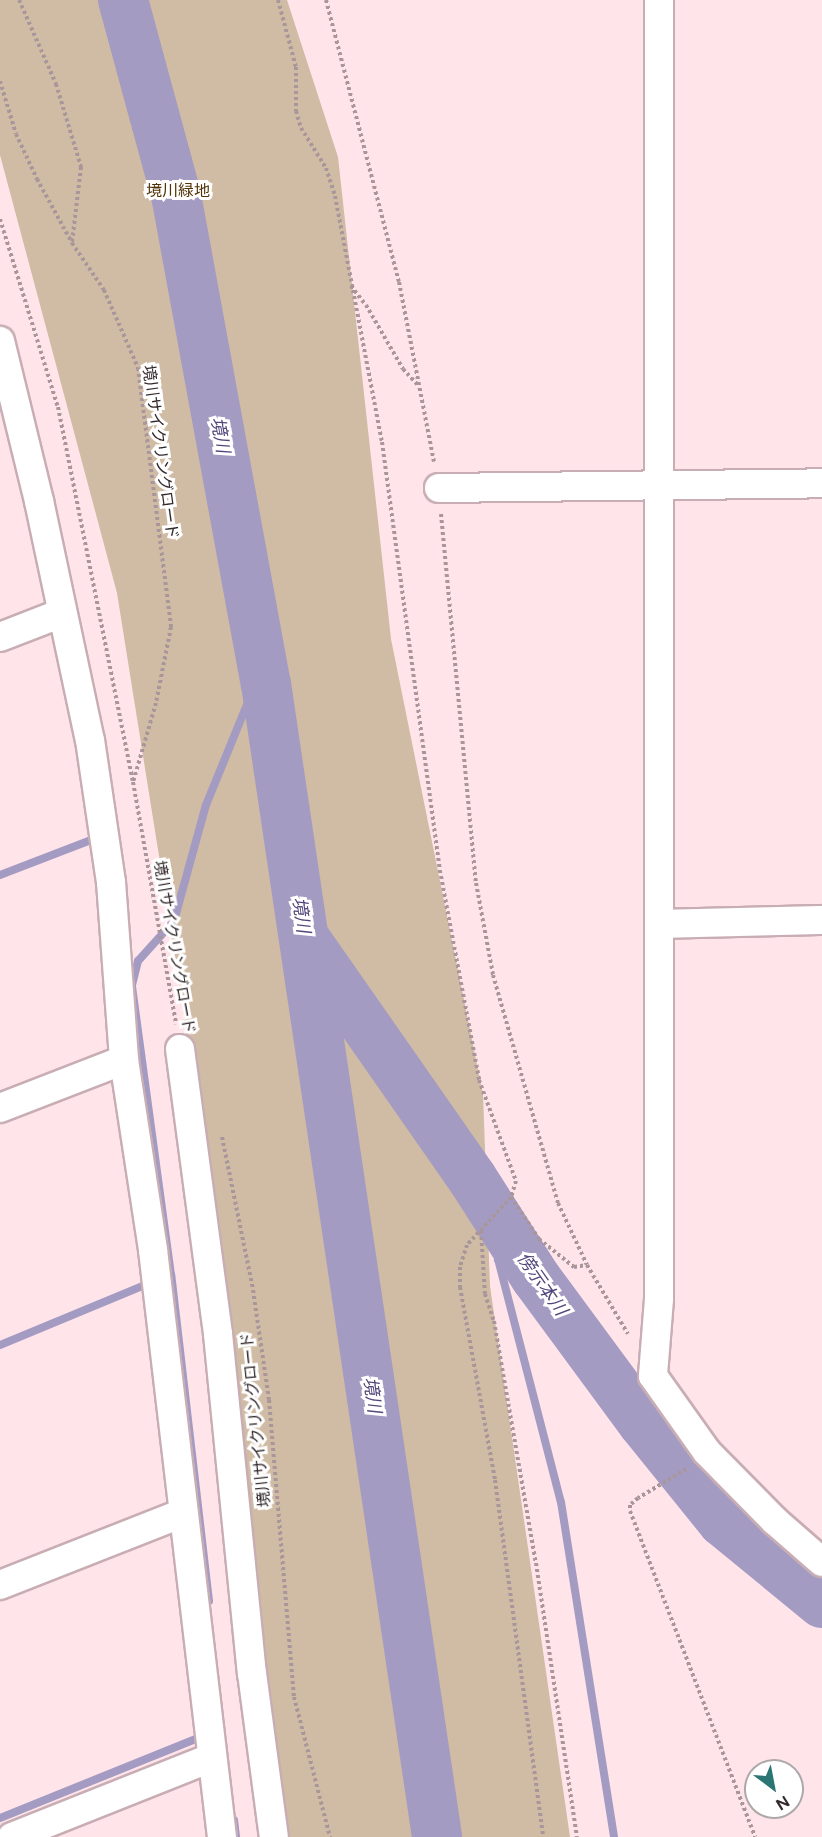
<!DOCTYPE html>
<meta charset="utf-8">
<style>
body{margin:0}
#map{position:relative;width:822px;height:1837px;overflow:hidden;background:#ffe4ea;font-family:Figtree,"Noto Sans JP",sans-serif}
div>[style]{position:absolute}
.green>*{inset:0;background:#d0bba4}
.stream>*{height:8px;margin:-4px;padding:0 4px;transform-origin:4px;border-radius:4px;background:#a49bc3}
.river>*{height:50px;margin:-25px;padding:0 25px;transform-origin:25px;border-radius:25px;background:#a49bc3}
.path>*{height:4px;margin-top:-2px;transform-origin:0;background:repeating-linear-gradient(90deg,#a9969a 0 3px,transparent 0 6px)}
.roads{filter:drop-shadow(2px 0 #c8aeb4) drop-shadow(-2px 0 #c8aeb4) drop-shadow(0 2px #c8aeb4) drop-shadow(0 -2px #c8aeb4)}
.minor>*{height:28px;margin:-14px;padding:0 14px;transform-origin:14px;border-radius:14px;background:#fff}
span{translate:-50% -50%;white-space:nowrap;text-align:center;line-height:1.15;-webkit-text-stroke:6px #fff;paint-order:stroke}
.park-label{font-size:16px;color:#523307}
.street-label{font-size:16px;color:#33292b}
.water-label{font-size:18px;color:#53457b;font-style:italic}
.north{position:absolute;left:744px;top:1759px;width:60px;height:60px;box-sizing:border-box;background:#fff;border:2px solid #ada9aa;border-radius:50%;rotate:148deg;font-size:16px;font-weight:700;line-height:24px;text-align:center;color:#33292b}
.north::after{content:'';display:block;margin:auto;width:21px;height:27px;background:#2b7574;clip-path:polygon(50% 0,100% 100%,50% 72%,0 100%)}
</style>
<div id="map">
<div class="green">
<i style="clip-path:polygon(0 0,287px 0,338px 157px,391px 639px,483px 1094px,490px 1286px,570px 1837px,268px 1837px,183px 1006px,117px 593px,0 155px)"></i>
</div>
<div class="stream">
<i style="left:0;top:875px;width:101px;rotate:-21deg"></i>
<i style="left:513px;top:1240px;width:12px;rotate:160deg"></i>
<i style="left:502px;top:1244px;width:16px;rotate:105deg"></i>
<i style="left:498px;top:1259px;width:251px;rotate:75.5deg"></i>
<i style="left:561px;top:1502px;width:339px;rotate:81deg"></i>
<i style="left:0;top:1345px;width:165px;rotate:-22.5deg"></i>
<i style="left:209px;top:1601px;width:328px;rotate:-96.6deg"></i>
<i style="left:171px;top:1275px;width:293px;rotate:-97.7deg"></i>
<i style="left:132px;top:985px;width:25px;rotate:-76deg"></i>
<i style="left:138px;top:961px;width:54px;rotate:-48deg"></i>
<i style="left:174px;top:921px;width:120px;rotate:-74.6deg"></i>
<i style="left:206px;top:805px;width:151px;rotate:-67.8deg"></i>
<i style="left:0;top:1818px;width:221px;rotate:-22deg"></i>
<i style="left:234px;top:1820px;width:17px;rotate:83deg"></i>
</div>
<div class="river">
<i style="left:123px;top:0;width:202px;rotate:74.8deg"></i>
<i style="left:176px;top:195px;width:497px;rotate:79.6deg"></i>
<i style="left:266px;top:684px;width:1166px;rotate:81.56deg"></i>
<i style="left:308px;top:943px;width:287px;rotate:55.1deg"></i>
<i style="left:472px;top:1178px;width:119px;rotate:57.4deg"></i>
<i style="left:536px;top:1278px;width:180px;rotate:53.6deg"></i>
<i style="left:643px;top:1423px;width:127px;rotate:51.1deg"></i>
<i style="left:723px;top:1522px;width:128px;rotate:39.3deg"></i>
</div>
<div class="path">
<i style="left:19px;top:0;width:92px;rotate:66.2deg"></i>
<i style="left:56px;top:84px;width:87px;rotate:73.2deg"></i>
<i style="left:81px;top:167px;width:77px;rotate:96.8deg"></i>
<i style="left:278px;top:0;width:69px;rotate:75deg"></i>
<i style="left:296px;top:67px;width:44px;rotate:90deg"></i>
<i style="left:296px;top:111px;width:18px;rotate:74deg"></i>
<i style="left:301px;top:128px;width:47px;rotate:58deg"></i>
<i style="left:326px;top:168px;width:29px;rotate:72deg"></i>
<i style="left:335px;top:196px;width:250px;rotate:79.2deg"></i>
<i style="left:382px;top:442px;width:438px;rotate:82.3deg"></i>
<i style="left:441px;top:876px;width:208px;rotate:79.4deg"></i>
<i style="left:479px;top:1080px;width:108px;rotate:69.9deg"></i>
<i style="left:516px;top:1181px;width:17px;rotate:107deg"></i>
<i style="left:511px;top:1197px;width:65px;rotate:132.5deg"></i>
<i style="left:467px;top:1245px;width:23px;rotate:108deg"></i>
<i style="left:460px;top:1267px;width:20px;rotate:90deg"></i>
<i style="left:460px;top:1287px;width:196px;rotate:79.7deg"></i>
<i style="left:495px;top:1480px;width:360px;rotate:82.3deg"></i>
<i style="left:326px;top:0;width:291px;rotate:75.5deg"></i>
<i style="left:399px;top:282px;width:183px;rotate:79deg"></i>
<i style="left:0;top:81px;width:55px;rotate:73.2deg"></i>
<i style="left:16px;top:134px;width:50px;rotate:65deg"></i>
<i style="left:37px;top:179px;width:73px;rotate:61.3deg"></i>
<i style="left:72px;top:243px;width:57px;rotate:55.8deg"></i>
<i style="left:104px;top:290px;width:85px;rotate:66.4deg"></i>
<i style="left:138px;top:368px;width:261px;rotate:82.7deg"></i>
<i style="left:171px;top:627px;width:77px;rotate:101.2deg"></i>
<i style="left:156px;top:703px;width:82px;rotate:106.2deg"></i>
<i style="left:133px;top:782px;width:246px;rotate:79.9deg"></i>
<i style="left:0;top:219px;width:197px;rotate:72.9deg"></i>
<i style="left:58px;top:407px;width:381px;rotate:78.7deg"></i>
<i style="left:351px;top:286px;width:24px;rotate:52deg"></i>
<i style="left:366px;top:305px;width:74px;rotate:60deg"></i>
<i style="left:403px;top:369px;width:23px;rotate:47deg"></i>
<i style="left:441px;top:514px;width:371px;rotate:84.6deg"></i>
<i style="left:476px;top:883px;width:94px;rotate:79.5deg"></i>
<i style="left:493px;top:975px;width:237px;rotate:74.1deg"></i>
<i style="left:558px;top:1203px;width:68px;rotate:64.9deg"></i>
<i style="left:587px;top:1265px;width:80px;rotate:59.3deg"></i>
<i style="left:222px;top:1137px;width:156px;rotate:78.5deg"></i>
<i style="left:253px;top:1290px;width:111px;rotate:81.7deg"></i>
<i style="left:269px;top:1400px;width:298px;rotate:85.2deg"></i>
<i style="left:294px;top:1697px;width:145px;rotate:75.6deg"></i>
<i style="left:511px;top:1197px;width:50px;rotate:56.3deg"></i>
<i style="left:539px;top:1239px;width:45px;rotate:38.7deg"></i>
<i style="left:574px;top:1267px;width:13px;rotate:-9deg"></i>
<i style="left:481px;top:1231px;width:63px;rotate:86.4deg"></i>
<i style="left:485px;top:1294px;width:28px;rotate:72deg"></i>
<i style="left:494px;top:1321px;width:246px;rotate:80.2deg"></i>
<i style="left:536px;top:1563px;width:277px;rotate:81.5deg"></i>
<i style="left:686px;top:1469px;width:56px;rotate:148.9deg"></i>
<i style="left:638px;top:1498px;width:11px;rotate:139deg"></i>
<i style="left:630px;top:1505px;width:6px;rotate:90deg"></i>
<i style="left:630px;top:1511px;width:349px;rotate:69deg"></i>
</div>
<div class="roads">
<div class="minor">
<i style="left:659px;top:0;width:1299px;rotate:90deg"></i>
<i style="left:659px;top:1299px;width:77px;rotate:94.5deg"></i>
<i style="left:653px;top:1376px;width:93px;rotate:54.6deg"></i>
<i style="left:707px;top:1452px;width:97px;rotate:45.4deg"></i>
<i style="left:775px;top:1521px;width:62px;rotate:41.1deg"></i>
<i style="left:0;top:341px;width:165px;rotate:76.3deg"></i>
<i style="left:39px;top:501px;width:244px;rotate:78deg"></i>
<i style="left:90px;top:740px;width:144px;rotate:81.6deg"></i>
<i style="left:111px;top:882px;width:178px;rotate:85.8deg"></i>
<i style="left:124px;top:1060px;width:192px;rotate:81.3deg"></i>
<i style="left:153px;top:1250px;width:591px;rotate:83.3deg"></i>
<i style="left:439px;top:488px;width:383px;rotate:-0.7deg"></i>
<i style="left:0;top:637px;width:66px;rotate:-21.2deg"></i>
<i style="left:661px;top:924px;width:161px;rotate:-1.4deg"></i>
<i style="left:180px;top:1049px;width:288px;rotate:82.4deg"></i>
<i style="left:218px;top:1334px;width:341px;rotate:84.3deg"></i>
<i style="left:252px;top:1673px;width:165px;rotate:82.4deg"></i>
<i style="left:0;top:1108px;width:133px;rotate:-21.2deg"></i>
<i style="left:0;top:1585px;width:197px;rotate:-21.5deg"></i>
<i style="left:12px;top:1837px;width:214px;rotate:-21.7deg"></i>
</div>
</div>
<div class="park-label">
<span style="left:178px;top:191px">境川緑地</span>
</div>
<div class="street-label">
<span style="left:160px;top:452px;rotate:82deg">境川サイクリングロード</span>
<span style="left:174px;top:947px;rotate:80deg">境川サイクリングロード</span>
<span style="left:256px;top:1420px;rotate:-96deg">境川サイクリングロード</span>
</div>
<div class="water-label">
<span style="left:220px;top:435px;rotate:80deg">境川</span>
<span style="left:301px;top:915px;rotate:82deg">境川</span>
<span style="left:542px;top:1284px;rotate:55deg">傍示本川</span>
<span style="left:372px;top:1395px;rotate:82deg">境川</span>
</div>
<div class="north">N</div>
</div>
